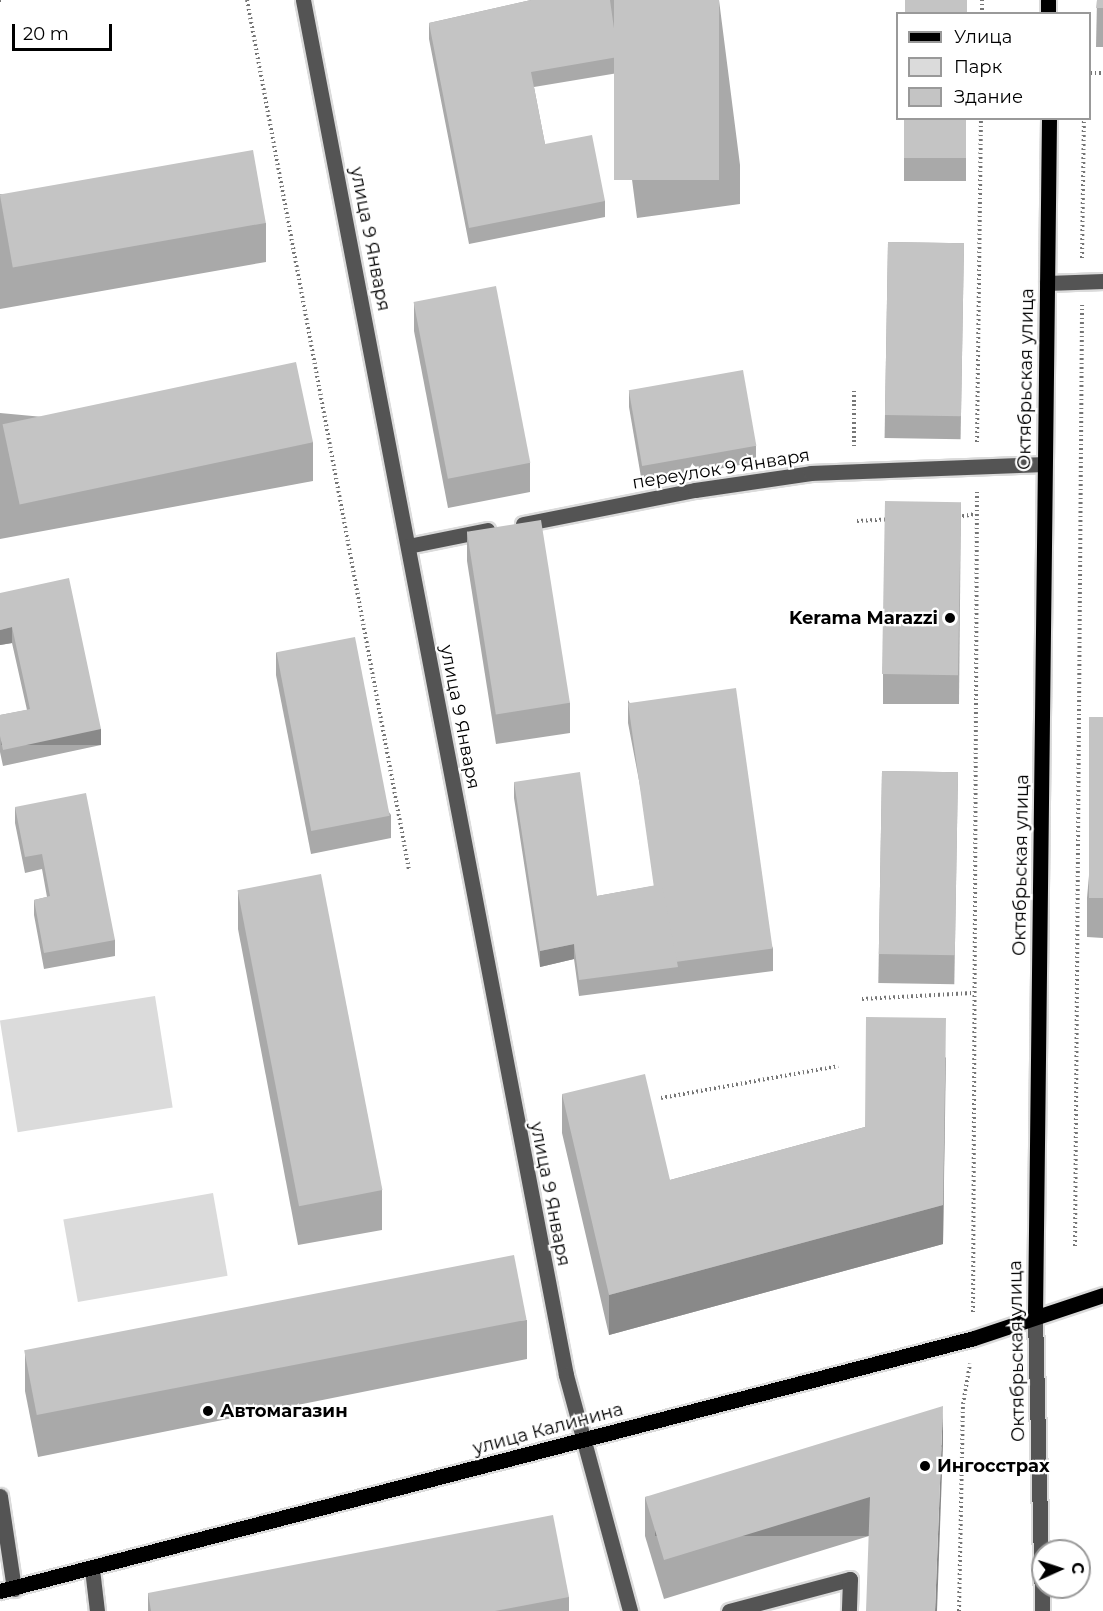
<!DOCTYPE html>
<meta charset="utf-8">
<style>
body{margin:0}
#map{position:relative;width:1103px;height:1611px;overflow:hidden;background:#fff;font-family:Montserrat,sans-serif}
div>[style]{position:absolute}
.green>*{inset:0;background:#dbdbdb;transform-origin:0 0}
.path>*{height:4px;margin-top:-2px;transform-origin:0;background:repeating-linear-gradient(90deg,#767676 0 1.5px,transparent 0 4.5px)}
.roads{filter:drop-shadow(2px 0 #dbdbdb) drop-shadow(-2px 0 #dbdbdb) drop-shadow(0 2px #dbdbdb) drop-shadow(0 -2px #dbdbdb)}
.minor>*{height:15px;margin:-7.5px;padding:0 7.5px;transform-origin:7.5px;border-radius:7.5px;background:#545454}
.major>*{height:15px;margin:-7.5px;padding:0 7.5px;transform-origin:7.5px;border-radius:7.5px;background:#000}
.wall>*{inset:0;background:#a9a9a9;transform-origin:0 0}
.shaded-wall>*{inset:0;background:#898989;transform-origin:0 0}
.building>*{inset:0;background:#c4c4c4;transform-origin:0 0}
.dots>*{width:16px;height:16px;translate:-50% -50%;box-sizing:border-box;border:3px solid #fff;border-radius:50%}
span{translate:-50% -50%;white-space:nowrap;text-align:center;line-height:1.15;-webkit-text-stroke:4.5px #fff;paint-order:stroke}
.street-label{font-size:18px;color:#000}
.poi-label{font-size:18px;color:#000;font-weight:700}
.right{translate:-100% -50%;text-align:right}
.left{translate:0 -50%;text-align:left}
.legend{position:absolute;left:896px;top:12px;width:195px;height:108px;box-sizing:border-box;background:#fff;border:2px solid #999;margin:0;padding:8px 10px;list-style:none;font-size:18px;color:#000}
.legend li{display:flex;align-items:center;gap:12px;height:30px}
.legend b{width:30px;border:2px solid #999}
.north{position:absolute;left:1031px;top:1539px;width:60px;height:60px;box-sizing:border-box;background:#fff;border:2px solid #999;border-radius:50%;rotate:87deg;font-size:16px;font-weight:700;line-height:24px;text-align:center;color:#000}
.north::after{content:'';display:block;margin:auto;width:21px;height:27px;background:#000;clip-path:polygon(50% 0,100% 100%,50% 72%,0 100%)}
.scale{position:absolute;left:12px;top:24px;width:100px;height:27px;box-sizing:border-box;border:3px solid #000;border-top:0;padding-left:8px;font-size:18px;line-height:21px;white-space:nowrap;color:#000;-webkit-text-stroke:4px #fff;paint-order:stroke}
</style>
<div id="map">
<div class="green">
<i style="left:155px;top:996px;width:113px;height:157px;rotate:81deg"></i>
<i style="left:213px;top:1193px;width:84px;height:152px;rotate:80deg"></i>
</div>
<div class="path">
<i style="left:0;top:0;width:2px"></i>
<i style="left:247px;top:0;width:885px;rotate:79.45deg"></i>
<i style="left:982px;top:14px;width:14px;rotate:-90deg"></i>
<i style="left:1090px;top:73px;width:13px"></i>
<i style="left:1082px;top:258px;width:140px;rotate:-89.2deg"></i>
<i style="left:854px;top:391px;width:55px;rotate:90deg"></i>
<i style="left:977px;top:442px;width:324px;rotate:-89.3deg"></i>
<i style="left:958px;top:517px;width:17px;rotate:-10deg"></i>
<i style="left:857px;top:521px;width:33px;rotate:-3deg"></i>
<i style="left:862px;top:999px;width:110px;rotate:-3.1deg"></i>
<i style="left:661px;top:1098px;width:180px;rotate:-10.2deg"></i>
<i style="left:1075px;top:1246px;width:941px;rotate:-89.57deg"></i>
<i style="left:973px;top:1312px;width:821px;rotate:-89.72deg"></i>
<i style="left:959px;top:1611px;width:207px;rotate:-88.9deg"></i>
<i style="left:963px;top:1404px;width:41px;rotate:-80.1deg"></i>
</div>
<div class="roads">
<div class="minor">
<i style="left:303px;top:0;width:1400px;rotate:79.17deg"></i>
<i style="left:566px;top:1375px;width:245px;rotate:74.8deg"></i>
<i style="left:1047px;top:283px;width:56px;rotate:-2deg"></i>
<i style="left:523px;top:524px;width:175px;rotate:-11.2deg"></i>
<i style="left:695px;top:490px;width:117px;rotate:-8.3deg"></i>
<i style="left:811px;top:473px;width:233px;rotate:-2.2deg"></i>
<i style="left:408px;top:546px;width:81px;rotate:-11.4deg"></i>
<i style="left:1035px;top:1316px;width:295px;rotate:88.6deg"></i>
<i style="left:0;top:1496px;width:94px;rotate:81.4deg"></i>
<i style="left:92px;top:1569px;width:42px;rotate:83.2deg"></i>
<i style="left:729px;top:1611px;width:125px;rotate:-14.8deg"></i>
<i style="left:850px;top:1579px;width:32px;rotate:92deg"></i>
</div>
<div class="major">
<i style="left:1048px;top:0;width:14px;rotate:90deg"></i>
<i style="left:1035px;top:1316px;width:1198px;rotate:-89.33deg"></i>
<i style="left:0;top:1591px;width:1006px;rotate:-14.56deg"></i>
<i style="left:974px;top:1338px;width:136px;rotate:-18.4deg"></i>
</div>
</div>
<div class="wall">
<i style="clip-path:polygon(531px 0,719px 0,740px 165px,740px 204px,637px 218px,618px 72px,618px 73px,534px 87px,545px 144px,605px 201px,605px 217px,469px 244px,429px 39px,429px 23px)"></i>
<i style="clip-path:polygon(1097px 0,1103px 0,1103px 47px,1096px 47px)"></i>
<i style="left:904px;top:118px;width:62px;height:63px"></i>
<i style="clip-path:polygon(0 194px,266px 223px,266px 262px,0 309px)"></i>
<i style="left:888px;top:242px;width:76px;height:196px;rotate:1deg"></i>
<i style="clip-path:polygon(414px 302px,530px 463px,530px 492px,448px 508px,414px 331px)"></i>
<i style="clip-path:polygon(629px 391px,756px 446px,756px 462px,642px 483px,629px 407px)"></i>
<i style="clip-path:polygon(0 413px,313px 442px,313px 481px,0 539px)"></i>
<i style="clip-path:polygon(961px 502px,959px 704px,883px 704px,883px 674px)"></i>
<i style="clip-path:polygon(467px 531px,570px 703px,570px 733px,496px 744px,467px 561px)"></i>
<i style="clip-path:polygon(0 593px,101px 745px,3px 766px,0 752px,0 715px,27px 710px,12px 643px,0 645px)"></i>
<i style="clip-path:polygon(276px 652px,391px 815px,391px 838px,311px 854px,276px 675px)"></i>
<i style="clip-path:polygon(628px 700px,773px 948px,773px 971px,579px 996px,574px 959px,540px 967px,514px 798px,514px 782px,597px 896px,659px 885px,628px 723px)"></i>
<i style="clip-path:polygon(1103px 717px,1103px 938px,1087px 937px,1087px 898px)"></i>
<i style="left:882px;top:771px;width:76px;height:212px;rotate:1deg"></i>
<i style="clip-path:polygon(15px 807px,115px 940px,115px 956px,44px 969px,34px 915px,34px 900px,47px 897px,42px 869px,25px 873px,15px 823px)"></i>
<i style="clip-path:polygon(238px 890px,382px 1190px,382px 1230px,298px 1245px,238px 929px)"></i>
<i style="clip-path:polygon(946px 1057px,943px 1244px,609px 1335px,562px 1133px,562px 1094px,670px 1180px,865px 1127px)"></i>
<i style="clip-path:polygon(527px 1320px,527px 1359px,38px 1457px,25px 1391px,25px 1352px)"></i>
<i style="clip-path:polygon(943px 1445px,869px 1536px,664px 1599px,645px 1536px,645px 1497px)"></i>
<i style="clip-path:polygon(148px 1593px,569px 1597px,569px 1611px,148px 1611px)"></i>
</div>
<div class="shaded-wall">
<i style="clip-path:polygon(12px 627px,12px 643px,0 645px,0 630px)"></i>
<i style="left:101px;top:729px;width:16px;height:100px;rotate:90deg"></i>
<i style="clip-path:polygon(574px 944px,574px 959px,540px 967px,540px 951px)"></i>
<i style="clip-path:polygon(946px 1018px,943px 1244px,609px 1335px,609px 1295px,943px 1205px)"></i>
<i style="clip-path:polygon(943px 1406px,943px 1445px,937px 1611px,935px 1611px)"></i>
<i style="left:870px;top:1497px;width:39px;height:215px;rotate:90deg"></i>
</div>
<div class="building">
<i style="clip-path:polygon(531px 0,610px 0,618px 57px,531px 72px,545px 144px,592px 135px,605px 201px,469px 228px,429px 23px)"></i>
<i style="left:614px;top:0;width:105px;height:180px"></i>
<i style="left:905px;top:0;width:62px;height:14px"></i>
<i style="clip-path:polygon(1097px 0,1103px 0,1103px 8px,1096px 8px)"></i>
<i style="left:904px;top:118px;width:62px;height:40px"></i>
<i style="left:253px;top:150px;width:74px;height:257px;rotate:80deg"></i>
<i style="left:888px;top:242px;width:76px;height:173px;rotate:1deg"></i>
<i style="left:496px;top:286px;width:180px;height:84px;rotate:79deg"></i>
<i style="left:296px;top:362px;width:82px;height:300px;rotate:78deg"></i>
<i style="left:743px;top:370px;width:77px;height:116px;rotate:80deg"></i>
<i style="left:885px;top:501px;width:76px;height:173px;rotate:1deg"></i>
<i style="left:541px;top:520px;width:185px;height:75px;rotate:81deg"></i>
<i style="clip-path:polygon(69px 578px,101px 729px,3px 750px,0 736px,0 715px,30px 709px,12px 627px,0 630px,0 593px)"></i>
<i style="left:355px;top:637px;width:182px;height:80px;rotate:79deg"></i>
<i style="left:736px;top:688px;width:263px;height:109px;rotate:82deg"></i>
<i style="left:1089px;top:717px;width:14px;height:181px"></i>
<i style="left:882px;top:771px;width:76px;height:183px;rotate:1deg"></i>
<i style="clip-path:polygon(580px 772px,597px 896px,662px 884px,678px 967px,579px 980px,574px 944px,540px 951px,514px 782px)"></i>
<i style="clip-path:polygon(86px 793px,115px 940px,44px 953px,34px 900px,50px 896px,42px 854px,25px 857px,15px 807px)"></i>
<i style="left:321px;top:874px;width:322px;height:85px;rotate:79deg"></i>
<i style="clip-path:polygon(866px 1017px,946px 1018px,943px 1205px,609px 1295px,562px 1094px,645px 1074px,670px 1180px,865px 1127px)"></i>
<i style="left:514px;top:1255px;width:66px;height:499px;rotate:79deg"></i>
<i style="clip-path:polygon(943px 1406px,935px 1611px,866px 1611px,870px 1497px,664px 1560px,645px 1497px)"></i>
<i style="clip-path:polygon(553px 1515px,569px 1597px,495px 1611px,151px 1611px,148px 1593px)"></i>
</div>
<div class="dots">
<i style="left:950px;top:618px;background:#000"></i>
<i style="left:208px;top:1411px;background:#000"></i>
<i style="left:925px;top:1466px;background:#000"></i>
</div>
<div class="street-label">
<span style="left:370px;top:239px;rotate:79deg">улица 9 Января</span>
<span style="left:1026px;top:379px;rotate:-89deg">Октябрьская улица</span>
<span style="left:721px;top:469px;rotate:-9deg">переулок 9 Января</span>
<span style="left:460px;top:717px;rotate:79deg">улица 9 Января</span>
<span style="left:1021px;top:865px;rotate:-89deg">Октябрьская улица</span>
<span style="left:550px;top:1194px;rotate:79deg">улица 9 Января</span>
<span style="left:1017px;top:1351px;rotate:-91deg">Октябрьская улица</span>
<span style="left:548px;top:1429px;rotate:-15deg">улица Калинина</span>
</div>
<div class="poi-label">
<span class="right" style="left:938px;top:618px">Kerama Marazzi</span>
<span class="left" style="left:220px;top:1411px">Автомагазин</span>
<span class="left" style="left:937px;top:1466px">Ингосстрах</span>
</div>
<ul class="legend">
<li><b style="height:8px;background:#000"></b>Улица</li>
<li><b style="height:16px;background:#dbdbdb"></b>Парк</li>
<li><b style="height:16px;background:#c4c4c4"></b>Здание</li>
</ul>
<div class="north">С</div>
<div class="scale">20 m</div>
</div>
